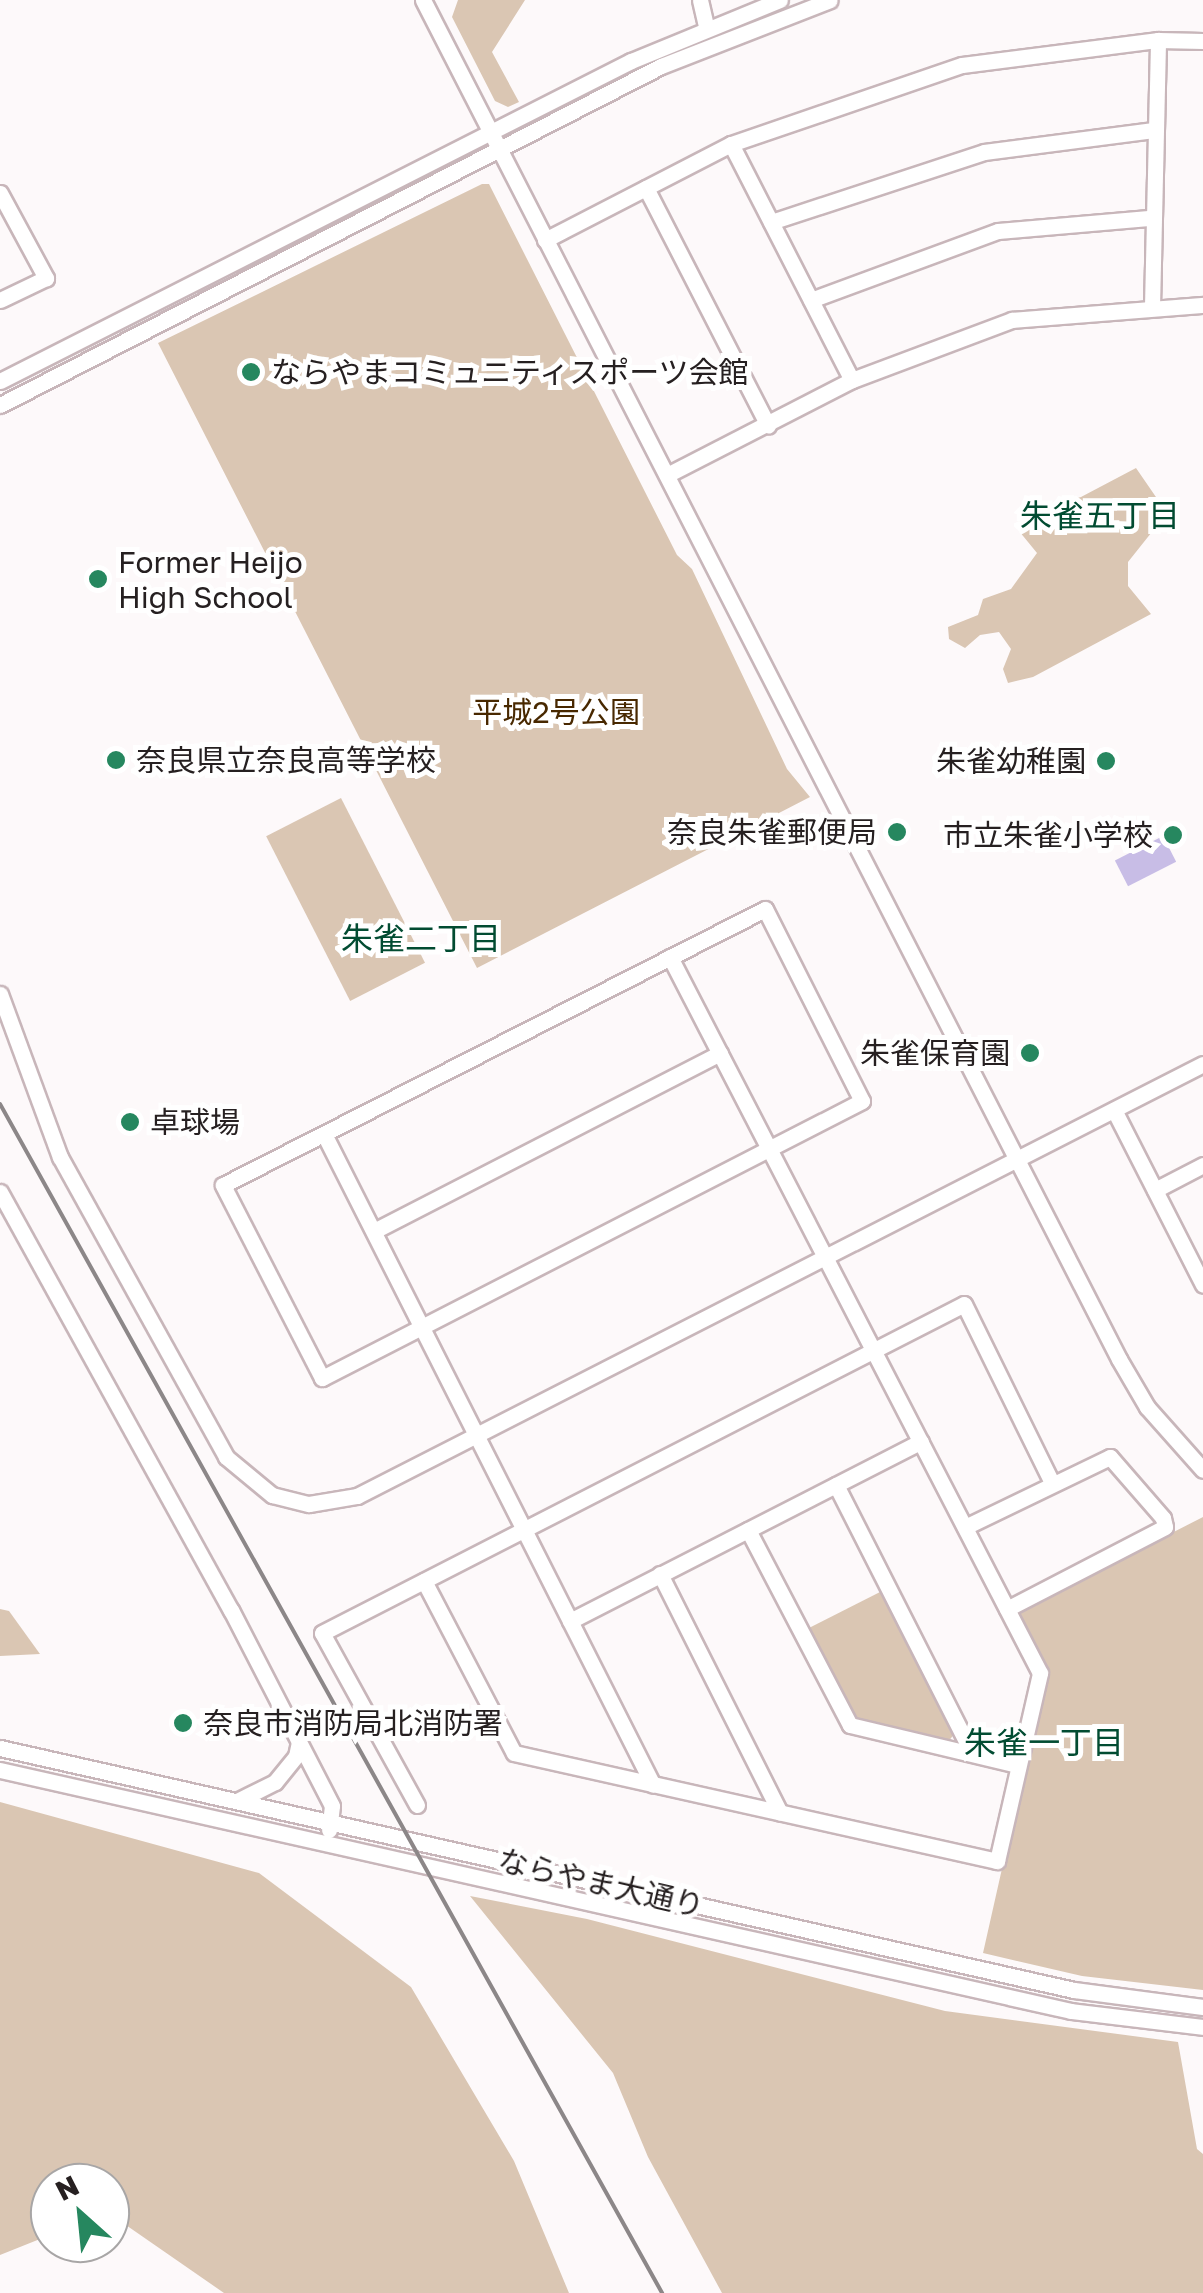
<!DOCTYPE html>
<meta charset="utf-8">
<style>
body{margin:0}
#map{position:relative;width:1203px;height:2293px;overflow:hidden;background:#fdf9fa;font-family:"Golos Text","Noto Sans JP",sans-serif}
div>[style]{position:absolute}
.green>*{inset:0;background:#dac6b3;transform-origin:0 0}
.water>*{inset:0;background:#c8bde6;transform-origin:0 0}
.roads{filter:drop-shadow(2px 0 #c8b6ba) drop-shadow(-2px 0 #c8b6ba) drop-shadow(0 2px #c8b6ba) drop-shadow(0 -2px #c8b6ba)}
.minor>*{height:15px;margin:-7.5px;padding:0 7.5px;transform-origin:7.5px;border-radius:7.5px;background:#fff}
.rail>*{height:4px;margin:-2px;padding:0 2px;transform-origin:2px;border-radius:2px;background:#8c8788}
.dots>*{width:28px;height:28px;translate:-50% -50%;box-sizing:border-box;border:5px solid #fff;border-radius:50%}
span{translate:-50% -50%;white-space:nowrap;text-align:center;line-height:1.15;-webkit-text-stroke:10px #fff;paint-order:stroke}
.poi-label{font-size:30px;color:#262021}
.left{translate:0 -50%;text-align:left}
.right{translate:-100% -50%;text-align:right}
.park-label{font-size:30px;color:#482800}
.street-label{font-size:30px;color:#262021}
.neighbourhood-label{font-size:32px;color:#024c32}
.north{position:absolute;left:30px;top:2163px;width:100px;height:100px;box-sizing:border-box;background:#fff;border:2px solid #a8a6a6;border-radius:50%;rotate:333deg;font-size:28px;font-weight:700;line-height:40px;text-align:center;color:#262021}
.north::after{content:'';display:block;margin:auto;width:35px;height:45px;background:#26875f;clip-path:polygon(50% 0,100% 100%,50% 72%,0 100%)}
</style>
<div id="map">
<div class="green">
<i style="clip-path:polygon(458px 0,525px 0,492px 52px,519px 102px,508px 107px,495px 101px,452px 17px)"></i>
<i style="clip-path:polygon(482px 184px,489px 184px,677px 555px,692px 569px,787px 769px,810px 797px,477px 968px,158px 343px)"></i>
<i style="clip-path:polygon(1136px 468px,1167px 513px,1128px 562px,1128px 586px,1151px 614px,1033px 677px,1008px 683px,1003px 669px,1011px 649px,999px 632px,980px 635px,965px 648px,949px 639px,948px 627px,978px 615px,983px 599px,1011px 589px,1037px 553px,1019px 531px,1019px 514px,1081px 497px)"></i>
<i style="left:341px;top:798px;width:185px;height:84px;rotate:63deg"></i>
<i style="clip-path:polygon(1203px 1517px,1203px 1990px,1082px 1976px,983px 1953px,1046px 1673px,1019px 1618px,1021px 1610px)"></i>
<i style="clip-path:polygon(882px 1591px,955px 1733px,948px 1742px,856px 1722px,807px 1629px)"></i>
<i style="clip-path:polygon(0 1609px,9px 1611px,40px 1654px,0 1656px)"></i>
<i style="clip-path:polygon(0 1802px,259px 1873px,411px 1987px,514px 2161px,569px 2293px,224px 2293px,110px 2214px,110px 2183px,50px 2183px,50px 2235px,0 2255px)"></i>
<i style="clip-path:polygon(470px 1896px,587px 1919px,945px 2011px,1178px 2042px,1197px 2149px,1203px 2154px,1203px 2293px,722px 2293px,648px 2157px,613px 2073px)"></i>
</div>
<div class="water">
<i style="left:1163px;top:836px;width:29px;height:54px;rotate:63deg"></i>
</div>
<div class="roads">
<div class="minor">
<i style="left:423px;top:0;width:1527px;rotate:62.88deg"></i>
<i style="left:1119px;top:1359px;width:56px;rotate:59.7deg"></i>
<i style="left:1147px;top:1407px;width:84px;rotate:48.4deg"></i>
<i style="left:700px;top:0;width:28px;rotate:77deg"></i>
<i style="left:731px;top:144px;width:265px;rotate:62.9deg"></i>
<i style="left:646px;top:188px;width:267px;rotate:62.8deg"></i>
<i style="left:0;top:193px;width:97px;rotate:61.6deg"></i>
<i style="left:46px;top:278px;width:51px;rotate:154.4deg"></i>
<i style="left:771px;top:222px;width:224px;rotate:-18.2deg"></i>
<i style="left:984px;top:152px;width:171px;rotate:-7.4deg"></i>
<i style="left:545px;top:240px;width:209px;rotate:-27.3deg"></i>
<i style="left:731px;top:144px;width:244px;rotate:-18.9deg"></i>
<i style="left:962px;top:65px;width:198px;rotate:-7.3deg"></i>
<i style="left:1158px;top:40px;width:45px;rotate:1.3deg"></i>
<i style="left:811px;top:300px;width:199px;rotate:-20.3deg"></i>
<i style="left:998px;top:231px;width:154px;rotate:-4.9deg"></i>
<i style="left:1152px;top:307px;width:267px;rotate:-88.7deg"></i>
<i style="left:0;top:381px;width:708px;rotate:-26.89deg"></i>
<i style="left:631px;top:61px;width:161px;rotate:-22.3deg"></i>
<i style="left:0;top:405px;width:743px;rotate:-27.15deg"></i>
<i style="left:661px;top:66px;width:181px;rotate:-21.3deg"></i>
<i style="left:667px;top:475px;width:208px;rotate:-27.2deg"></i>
<i style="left:852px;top:380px;width:171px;rotate:-20.6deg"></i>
<i style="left:1012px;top:320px;width:192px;rotate:-4.5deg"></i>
<i style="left:765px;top:909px;width:215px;rotate:63.2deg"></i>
<i style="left:862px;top:1101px;width:607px;rotate:152.84deg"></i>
<i style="left:322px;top:1378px;width:217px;rotate:-117.2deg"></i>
<i style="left:223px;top:1185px;width:608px;rotate:-26.99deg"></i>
<i style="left:0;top:994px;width:174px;rotate:69.8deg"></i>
<i style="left:60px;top:1157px;width:343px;rotate:61deg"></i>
<i style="left:226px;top:1457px;width:60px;rotate:39.6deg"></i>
<i style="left:272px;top:1495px;width:38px;rotate:14deg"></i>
<i style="left:309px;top:1504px;width:49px;rotate:-9.5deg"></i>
<i style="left:357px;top:1496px;width:950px;rotate:-27.05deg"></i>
<i style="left:1114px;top:1110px;width:196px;rotate:63deg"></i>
<i style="left:324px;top:1134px;width:729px;rotate:63.19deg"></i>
<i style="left:1155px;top:1190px;width:54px;rotate:-27.5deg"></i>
<i style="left:0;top:1192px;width:478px;rotate:61.1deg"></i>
<i style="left:231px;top:1610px;width:220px;rotate:62.7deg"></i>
<i style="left:332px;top:1806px;width:24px;rotate:97deg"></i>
<i style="left:374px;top:1231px;width:389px;rotate:-27.2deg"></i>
<i style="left:836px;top:1485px;width:301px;rotate:63.1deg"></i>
<i style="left:965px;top:1527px;width:161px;rotate:-25.8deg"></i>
<i style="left:1110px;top:1457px;width:81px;rotate:49deg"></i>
<i style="left:1163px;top:1518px;width:9px;rotate:77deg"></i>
<i style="left:1165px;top:1527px;width:178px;rotate:152.6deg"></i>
<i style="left:748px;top:1530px;width:220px;rotate:62.4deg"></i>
<i style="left:850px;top:1725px;width:173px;rotate:13.4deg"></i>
<i style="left:660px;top:1574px;width:267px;rotate:63.3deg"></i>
<i style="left:424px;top:1581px;width:194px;rotate:62.4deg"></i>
<i style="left:514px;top:1753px;width:495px;rotate:12.6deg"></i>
<i style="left:997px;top:1861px;width:193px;rotate:-77.1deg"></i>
<i style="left:1040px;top:1673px;width:806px;rotate:-117.33deg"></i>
<i style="left:570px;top:1621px;width:394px;rotate:-27.1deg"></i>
<i style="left:0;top:1748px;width:1101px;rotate:12.7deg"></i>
<i style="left:1074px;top:1990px;width:130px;rotate:7.5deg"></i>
<i style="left:0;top:1770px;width:1098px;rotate:12.68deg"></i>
<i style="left:1071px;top:2011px;width:133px;rotate:6.9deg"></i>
<i style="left:239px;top:1800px;width:40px;rotate:-26.6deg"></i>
<i style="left:275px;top:1782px;width:33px;rotate:-51deg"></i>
<i style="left:296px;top:1756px;width:14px;rotate:-78deg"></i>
<i style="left:417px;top:1805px;width:196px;rotate:-118.9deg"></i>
<i style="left:322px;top:1633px;width:721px;rotate:-27.13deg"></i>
<i style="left:964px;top:1304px;width:199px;rotate:63.8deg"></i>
</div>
</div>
<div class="rail">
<i style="left:0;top:1104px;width:1361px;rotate:60.89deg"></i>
</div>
<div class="dots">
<i style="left:251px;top:372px;background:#26875f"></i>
<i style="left:98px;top:579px;background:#26875f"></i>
<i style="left:116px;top:760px;background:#26875f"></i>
<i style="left:1106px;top:761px;background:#26875f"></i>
<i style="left:897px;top:832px;background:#26875f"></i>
<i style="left:1173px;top:835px;background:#26875f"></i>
<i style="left:1030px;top:1053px;background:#26875f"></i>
<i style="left:130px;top:1122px;background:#26875f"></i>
<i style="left:183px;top:1723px;background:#26875f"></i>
</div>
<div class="poi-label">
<span class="left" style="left:271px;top:372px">ならやまコミュニティスポーツ会館</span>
<span class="left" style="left:118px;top:579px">Former Heijo<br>High School</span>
<span class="left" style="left:136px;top:760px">奈良県立奈良高等学校</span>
<span class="right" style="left:1086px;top:761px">朱雀幼稚園</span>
<span class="right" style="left:877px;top:832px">奈良朱雀郵便局</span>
<span class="right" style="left:1153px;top:835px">市立朱雀小学校</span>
<span class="right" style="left:1010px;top:1053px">朱雀保育園</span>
<span class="left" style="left:150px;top:1122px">卓球場</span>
<span class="left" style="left:203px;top:1723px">奈良市消防局北消防署</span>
</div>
<div class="park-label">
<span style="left:556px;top:712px">平城2号公園</span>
</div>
<div class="street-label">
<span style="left:601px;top:1883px;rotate:13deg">ならやま大通り</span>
</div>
<div class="neighbourhood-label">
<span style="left:1100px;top:515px">朱雀五丁目</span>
<span style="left:421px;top:938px">朱雀二丁目</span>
<span style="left:1044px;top:1742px">朱雀一丁目</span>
</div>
<div class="north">N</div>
</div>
